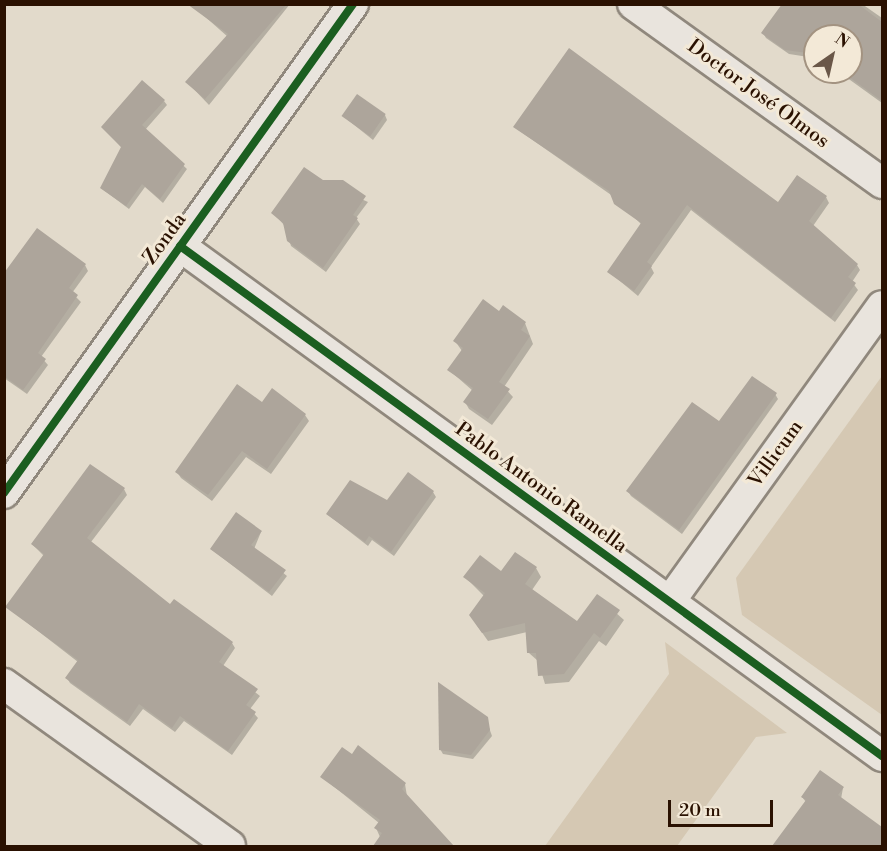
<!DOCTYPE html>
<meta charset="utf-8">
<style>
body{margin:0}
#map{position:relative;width:887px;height:851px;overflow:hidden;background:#e2dacb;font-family:"Libre Bodoni",serif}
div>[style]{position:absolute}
.green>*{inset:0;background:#d5c8b3}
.shadow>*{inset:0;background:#0003}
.building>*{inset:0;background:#ada59b;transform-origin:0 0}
.roads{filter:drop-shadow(2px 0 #90887d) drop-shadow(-2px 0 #90887d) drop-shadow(0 2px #90887d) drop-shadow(0 -2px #90887d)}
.street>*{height:30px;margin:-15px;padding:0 15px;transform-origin:15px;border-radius:15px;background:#e9e4dd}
.cycleway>*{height:8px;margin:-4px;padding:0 4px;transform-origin:4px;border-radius:4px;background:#1b5e20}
span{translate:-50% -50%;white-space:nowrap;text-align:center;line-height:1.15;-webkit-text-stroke:6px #f3e9d7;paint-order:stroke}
.street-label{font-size:20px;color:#2a1101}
.frame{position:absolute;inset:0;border:6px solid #2a1101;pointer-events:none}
.north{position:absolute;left:803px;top:24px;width:60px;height:60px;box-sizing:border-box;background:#f3e9d7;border:2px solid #a39381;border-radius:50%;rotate:34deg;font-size:16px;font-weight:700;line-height:24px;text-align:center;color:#2a1101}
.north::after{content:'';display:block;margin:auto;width:21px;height:27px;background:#6a5748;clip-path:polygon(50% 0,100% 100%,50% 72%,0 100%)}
.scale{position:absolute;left:668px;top:800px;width:105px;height:27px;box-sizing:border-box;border:3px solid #2a1101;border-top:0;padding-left:8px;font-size:18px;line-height:21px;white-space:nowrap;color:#2a1101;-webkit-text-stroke:4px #f3e9d7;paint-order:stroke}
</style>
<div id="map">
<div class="green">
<i style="clip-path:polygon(882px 376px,882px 715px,742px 615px,736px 578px)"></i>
<i style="clip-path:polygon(665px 642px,787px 733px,756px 737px,677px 846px,545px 846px,669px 674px)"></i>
</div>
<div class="shadow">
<i style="clip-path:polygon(210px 4px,290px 4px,209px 105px,187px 82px,228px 37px,202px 14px)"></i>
<i style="clip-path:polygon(783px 4px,862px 4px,882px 18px,882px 103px,839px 72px,851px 72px,851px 36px,815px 36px,815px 58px,789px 54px,766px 38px,763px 33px)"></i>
<i style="clip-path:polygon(164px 101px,167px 105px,145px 130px,187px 169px,163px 203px,145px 187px,129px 209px,101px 188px,122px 148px,103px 127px)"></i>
<i style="clip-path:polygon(385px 115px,387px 120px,373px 140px,343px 116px)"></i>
<i style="clip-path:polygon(514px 127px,778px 205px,826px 197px,829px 203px,813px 226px,857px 265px,860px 270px,852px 282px,858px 290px,835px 322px,691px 210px,651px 267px,654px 273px,638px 296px,609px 272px,642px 225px,614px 197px)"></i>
<i style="clip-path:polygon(323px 182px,368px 202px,356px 218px,360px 224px,326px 272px,291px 246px,285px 226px,273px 213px)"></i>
<i style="clip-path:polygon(85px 265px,88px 271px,72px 293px,81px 302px,41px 357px,48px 365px,27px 394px,4px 378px,4px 367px)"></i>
<i style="clip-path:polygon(499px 313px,525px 323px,533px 344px,504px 387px,513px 397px,492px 425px,469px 409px,465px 402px,473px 391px,449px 370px,462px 351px,455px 341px)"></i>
<i style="clip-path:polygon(775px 394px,778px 399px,682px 534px,631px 496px,628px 491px,719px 423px)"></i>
<i style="clip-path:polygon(262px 404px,305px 415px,309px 421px,271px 474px,246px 457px,212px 501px,181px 478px,177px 472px)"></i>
<i style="clip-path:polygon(124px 489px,127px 495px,91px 542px,171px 606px,232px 643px,235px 648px,223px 666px,260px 696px,250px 709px,258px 718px,232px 755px,184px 721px,175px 732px,143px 709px,130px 726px,70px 683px,67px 678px,78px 662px,7px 607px,44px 556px,33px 545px)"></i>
<i style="clip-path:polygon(433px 492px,436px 497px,394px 556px,372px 540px,368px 546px,327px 514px)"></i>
<i style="clip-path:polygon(261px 532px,254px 549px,287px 576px,272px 596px,211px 549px)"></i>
<i style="clip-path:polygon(536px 568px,541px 577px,532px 590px,578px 623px,597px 596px,624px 620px,606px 646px,599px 641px,569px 682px,545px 684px,538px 661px,529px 653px,527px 632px,488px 641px,476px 624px,484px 596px,465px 577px)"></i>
<i style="clip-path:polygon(486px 719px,492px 736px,473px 759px,443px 754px,440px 749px)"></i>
<i style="clip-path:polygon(322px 777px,405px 784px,407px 796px,450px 846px,384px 846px,376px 828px,379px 823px)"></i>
<i style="clip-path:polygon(843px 788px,841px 799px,882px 828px,882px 846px,774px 846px,806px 802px,802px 797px)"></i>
</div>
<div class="building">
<i style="clip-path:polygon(187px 4px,287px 4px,205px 99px,185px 82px,228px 34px)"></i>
<i style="clip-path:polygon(782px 4px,858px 4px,882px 22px,882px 101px,842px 72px,851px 72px,851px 36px,815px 36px,815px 54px,785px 50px,761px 33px)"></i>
<i style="clip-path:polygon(569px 48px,778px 202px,797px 175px,827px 196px,809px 221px,858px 264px,848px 277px,856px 283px,831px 318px,687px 205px,647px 262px,652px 266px,634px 291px,607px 272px,641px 223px,614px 204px,609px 191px,513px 127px)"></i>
<i style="clip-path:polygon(142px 80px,165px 100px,142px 125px,185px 164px,160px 199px,142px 184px,126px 206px,100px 188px,121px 147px,101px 127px)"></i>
<i style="left:357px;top:94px;width:35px;height:27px;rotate:35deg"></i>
<i style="clip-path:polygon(304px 167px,323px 180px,343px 180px,366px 196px,353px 215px,358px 218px,323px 268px,287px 241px,283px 223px,271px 213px)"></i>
<i style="clip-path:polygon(37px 228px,86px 264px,69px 288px,78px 295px,38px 353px,46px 359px,23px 390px,4px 376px,4px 273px)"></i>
<i style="clip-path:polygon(483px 299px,499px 311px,503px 305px,526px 322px,521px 330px,530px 336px,499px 382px,510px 389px,488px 419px,463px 402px,473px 388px,447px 370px,463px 348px,453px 341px)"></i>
<i style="clip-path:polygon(752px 376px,777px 393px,679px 530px,626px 491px,692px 402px,719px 421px)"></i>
<i style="clip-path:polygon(237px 384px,262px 402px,272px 388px,306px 414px,267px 469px,242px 451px,208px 495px,175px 472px)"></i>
<i style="clip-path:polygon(90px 464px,125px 488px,87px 538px,170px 604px,174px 599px,233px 642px,219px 662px,258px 689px,246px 705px,256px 712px,228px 751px,180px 716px,172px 728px,139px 704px,127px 722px,65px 678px,78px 660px,5px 607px,44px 554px,31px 544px)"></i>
<i style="clip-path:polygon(408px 472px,434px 491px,391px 552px,369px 536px,365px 542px,326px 514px,350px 480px,387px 500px)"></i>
<i style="clip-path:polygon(236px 512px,262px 531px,251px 545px,286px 570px,269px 592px,210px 549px)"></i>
<i style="clip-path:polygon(515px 552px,537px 567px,525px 584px,577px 621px,597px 594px,620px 610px,600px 638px,594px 633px,564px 674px,538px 676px,536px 653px,527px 653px,525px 623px,482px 633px,469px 615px,485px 593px,463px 577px,480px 555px,501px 571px)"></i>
<i style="clip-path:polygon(438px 682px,488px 717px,490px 730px,471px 755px,439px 750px)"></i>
<i style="clip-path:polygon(358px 745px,406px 783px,402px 789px,454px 846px,373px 846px,382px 833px,374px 828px,380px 820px,320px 777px,342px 747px,352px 754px)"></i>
<i style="clip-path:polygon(820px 770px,844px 787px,838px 795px,882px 827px,882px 846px,772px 846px,806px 800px,801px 797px)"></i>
</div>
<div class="roads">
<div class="street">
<i style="left:633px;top:4px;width:307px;rotate:35.7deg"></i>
<i style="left:180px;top:246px;width:868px;rotate:36deg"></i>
<i style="left:4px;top:493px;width:601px;rotate:-54.48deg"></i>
<i style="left:670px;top:601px;width:363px;rotate:-54.3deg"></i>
<i style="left:4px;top:684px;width:278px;rotate:35.6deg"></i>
</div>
</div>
<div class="cycleway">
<i style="left:180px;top:246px;width:868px;rotate:36deg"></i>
<i style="left:4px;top:493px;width:601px;rotate:-54.48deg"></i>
</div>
<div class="street-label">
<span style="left:758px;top:94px;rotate:36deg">Doctor José Olmos</span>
<span style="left:165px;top:239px;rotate:-54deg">Zonda</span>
<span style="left:776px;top:454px;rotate:-54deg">Villicum</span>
<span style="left:541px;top:488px;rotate:36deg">Pablo Antonio Ramella</span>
</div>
<div class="frame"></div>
<div class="north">N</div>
<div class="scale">20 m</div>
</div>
